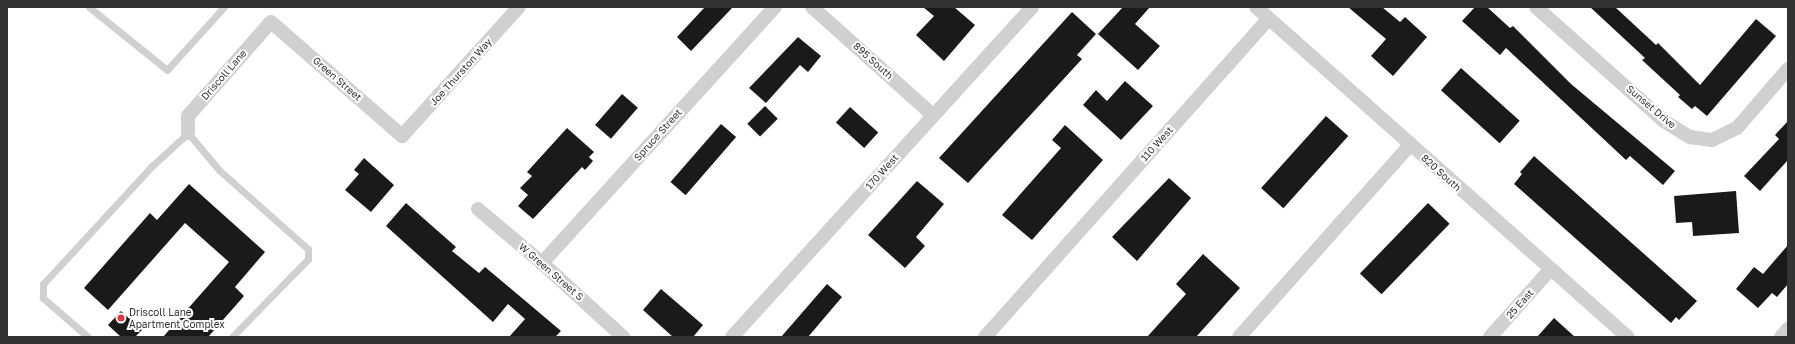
<!DOCTYPE html>
<style>
body{margin:0}
#map{position:relative;width:1795px;height:344px;overflow:hidden;background:#fff;font-family:"Golos Text",sans-serif}
div>[style]{position:absolute}
.building>*{inset:0;background:#1a1a1a;transform-origin:0 0}
.lane>*{height:7px;margin:-3.5px;padding:0 3.5px;transform-origin:3.5px;border-radius:3.5px;background:#d0d0d0}
.street>*{height:14px;margin:-7px;padding:0 7px;transform-origin:7px;border-radius:7px;background:#d0d0d0}
.dots>*{width:11px;height:11px;translate:-50% -50%;box-sizing:border-box;border:2px solid #fff;border-radius:50%}
span{translate:-50% -50%;white-space:nowrap;text-align:center;line-height:1.15;-webkit-text-stroke:4px #fff;paint-order:stroke}
.street-label{font-size:10px;color:#333}
.poi-label{font-size:10px;color:#333}
.left{translate:0 -50%;text-align:left}
.frame{position:absolute;inset:0;border:8px solid #333;pointer-events:none}
</style>
<div id="map">
<div class="building">
<i style="clip-path:polygon(705px 7px,733px 7px,691px 51px,677px 37px)"></i>
<i style="clip-path:polygon(923px 7px,954px 7px,975px 25px,944px 61px,916px 35px,934px 16px)"></i>
<i style="clip-path:polygon(1123px 7px,1150px 7px,1135px 24px,1160px 46px,1138px 70px,1098px 34px)"></i>
<i style="clip-path:polygon(1348px 7px,1382px 7px,1400px 22px,1405px 17px,1427px 37px,1393px 76px,1371px 56px,1386px 39px)"></i>
<i style="clip-path:polygon(1475px 7px,1487px 7px,1510px 28px,1513px 26px,1571px 84px,1675px 171px,1663px 185px,1630px 156px,1626px 160px,1506px 48px,1500px 55px,1462px 21px)"></i>
<i style="clip-path:polygon(1590px 7px,1615px 7px,1656px 45px,1658px 43px,1700px 85px,1756px 19px,1776px 36px,1707px 116px,1695px 106px,1692px 109px,1678px 97px,1680px 95px,1642px 60px,1645px 58px)"></i>
<i style="clip-path:polygon(1072px 12px,1096px 34px,1077px 55px,1082px 59px,968px 183px,939px 158px)"></i>
<i style="clip-path:polygon(798px 37px,821px 56px,808px 72px,800px 65px,766px 103px,749px 88px)"></i>
<i style="left:1461px;top:68px;width:79px;height:30px;rotate:42deg"></i>
<i style="clip-path:polygon(1125px 81px,1153px 106px,1121px 140px,1083px 105px,1096px 90px,1107px 101px)"></i>
<i style="left:622px;top:94px;width:21px;height:41px;rotate:41deg"></i>
<i style="left:765px;top:106px;width:18px;height:25px;rotate:45deg"></i>
<i style="left:850px;top:107px;width:38px;height:21px;rotate:42deg"></i>
<i style="left:1326px;top:116px;width:30px;height:97px;rotate:42deg"></i>
<i style="clip-path:polygon(1788px 121px,1788px 160px,1760px 191px,1744px 176px,1779px 139px,1775px 135px)"></i>
<i style="left:721px;top:124px;width:20px;height:77px;rotate:41deg"></i>
<i style="clip-path:polygon(1065px 125px,1103px 160px,1032px 240px,1002px 215px,1061px 148px,1052px 140px)"></i>
<i style="clip-path:polygon(567px 128px,594px 152px,589px 157px,593px 161px,585px 170px,582px 167px,533px 219px,518px 206px,528px 195px,520px 188px,532px 176px,527px 172px)"></i>
<i style="clip-path:polygon(1534px 156px,1697px 301px,1679px 320px,1676px 317px,1671px 323px,1514px 184px,1522px 174px,1520px 172px)"></i>
<i style="clip-path:polygon(364px 158px,394px 185px,371px 212px,345px 190px,359px 174px,354px 170px)"></i>
<i style="clip-path:polygon(1169px 178px,1191px 198px,1137px 261px,1112px 237px)"></i>
<i style="clip-path:polygon(917px 181px,944px 204px,916px 237px,925px 246px,905px 268px,868px 235px)"></i>
<i style="clip-path:polygon(189px 184px,265px 252px,235px 287px,244px 296px,208px 337px,163px 337px,229px 262px,185px 223px,108px 310px,84px 288px,150px 213px,157px 220px)"></i>
<i style="clip-path:polygon(1736px 191px,1739px 233px,1693px 236px,1692px 222px,1676px 223px,1674px 196px)"></i>
<i style="clip-path:polygon(406px 203px,456px 247px,452px 251px,479px 273px,485px 267px,561px 331px,555px 337px,509px 337px,525px 319px,508px 304px,493px 322px,386px 226px)"></i>
<i style="left:1428px;top:203px;width:30px;height:98px;rotate:44deg"></i>
<i style="clip-path:polygon(1788px 245px,1788px 284px,1777px 297px,1772px 293px,1758px 308px,1736px 289px,1754px 267px,1763px 274px)"></i>
<i style="clip-path:polygon(1203px 254px,1240px 288px,1196px 337px,1147px 337px,1186px 294px,1176px 284px)"></i>
<i style="clip-path:polygon(827px 284px,842px 297px,808px 337px,781px 337px)"></i>
<i style="clip-path:polygon(661px 289px,703px 325px,693px 337px,673px 337px,643px 310px)"></i>
<i style="clip-path:polygon(121px 311px,142px 330px,135px 337px,121px 337px,108px 325px)"></i>
<i style="clip-path:polygon(1554px 318px,1575px 337px,1537px 337px)"></i>
</div>
<div class="lane">
<i style="left:89px;top:7px;width:100px;rotate:38.9deg"></i>
<i style="left:167px;top:70px;width:85px;rotate:-47.9deg"></i>
<i style="left:88px;top:337px;width:60px;rotate:-139.1deg"></i>
<i style="left:43px;top:298px;width:14px;rotate:-90deg"></i>
<i style="left:43px;top:284px;width:161px;rotate:-47.3deg"></i>
<i style="left:152px;top:166px;width:49px;rotate:-42.5deg"></i>
<i style="left:188px;top:133px;width:48px;rotate:50deg"></i>
<i style="left:219px;top:170px;width:119px;rotate:41.6deg"></i>
<i style="left:308px;top:249px;width:10px;rotate:90deg"></i>
<i style="left:308px;top:259px;width:109px;rotate:134.3deg"></i>
</div>
<div class="street">
<i style="left:812px;top:7px;width:162px;rotate:41.8deg"></i>
<i style="left:1256px;top:7px;width:497px;rotate:41.6deg"></i>
<i style="left:1536px;top:7px;width:171px;rotate:41.7deg"></i>
<i style="left:1664px;top:121px;width:31px;rotate:32deg"></i>
<i style="left:1690px;top:137px;width:22px;rotate:8deg"></i>
<i style="left:1712px;top:140px;width:28px;rotate:-26deg"></i>
<i style="left:1737px;top:128px;width:78px;rotate:-49.2deg"></i>
<i style="left:188px;top:133px;width:17px;rotate:-90deg"></i>
<i style="left:188px;top:116px;width:125px;rotate:-48.6deg"></i>
<i style="left:271px;top:22px;width:174px;rotate:41deg"></i>
<i style="left:402px;top:136px;width:174px;rotate:-47.8deg"></i>
<i style="left:478px;top:209px;width:84px;rotate:40.2deg"></i>
<i style="left:542px;top:263px;width:110px;rotate:42.4deg"></i>
<i style="left:542px;top:263px;width:346px;rotate:-47.7deg"></i>
<i style="left:732px;top:337px;width:446px;rotate:-47.7deg"></i>
<i style="left:985px;top:337px;width:426px;rotate:-48.3deg"></i>
<i style="left:1239px;top:337px;width:257px;rotate:-48.3deg"></i>
<i style="left:1490px;top:337px;width:90px;rotate:-48.2deg"></i>
<i style="left:1781px;top:337px;width:11px;rotate:-49deg"></i>
</div>
<div class="dots">
<i style="left:121px;top:318px;background:#e63946"></i>
</div>
<div class="street-label">
<span style="left:873px;top:61px;rotate:42deg">895 South</span>
<span style="left:461px;top:72px;rotate:-48deg">Joe Thurston Way</span>
<span style="left:224px;top:75px;rotate:-49deg">Driscoll Lane</span>
<span style="left:337px;top:79px;rotate:41deg">Green Street</span>
<span style="left:1651px;top:107px;rotate:40deg">Sunset Drive</span>
<span style="left:658px;top:135px;rotate:-48deg">Spruce Street</span>
<span style="left:1157px;top:144px;rotate:-48deg">110 West</span>
<span style="left:882px;top:172px;rotate:-48deg">170 West</span>
<span style="left:1441px;top:173px;rotate:42deg">820 South</span>
<span style="left:551px;top:272px;rotate:41deg">W Green Street S</span>
<span style="left:1520px;top:304px;rotate:-48deg">25 East</span>
</div>
<div class="poi-label">
<span class="left" style="left:129px;top:318px">Driscoll Lane<br>Apartment Complex</span>
</div>
<div class="frame"></div>
</div>
